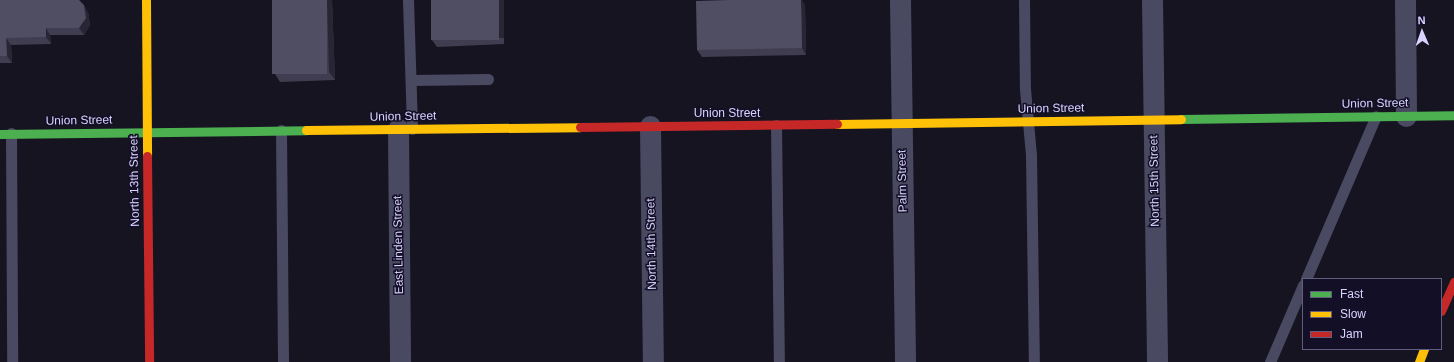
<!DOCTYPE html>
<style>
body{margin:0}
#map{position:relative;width:1454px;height:362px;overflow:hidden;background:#161421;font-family:Arial,sans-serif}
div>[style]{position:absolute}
.lane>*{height:11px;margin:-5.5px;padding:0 5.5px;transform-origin:5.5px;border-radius:5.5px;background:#4a4962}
.street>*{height:21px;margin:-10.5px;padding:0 10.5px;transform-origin:10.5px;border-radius:10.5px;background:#4a4962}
.fast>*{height:9px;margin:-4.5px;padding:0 4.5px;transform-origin:4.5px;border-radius:4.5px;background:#4caf50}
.slow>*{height:9px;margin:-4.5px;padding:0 4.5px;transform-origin:4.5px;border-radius:4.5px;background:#ffc107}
.jam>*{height:9px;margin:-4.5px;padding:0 4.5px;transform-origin:4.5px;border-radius:4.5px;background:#c62828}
.wall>*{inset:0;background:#403d50}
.shaded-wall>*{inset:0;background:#282635;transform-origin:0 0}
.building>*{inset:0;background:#504e63;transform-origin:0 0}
span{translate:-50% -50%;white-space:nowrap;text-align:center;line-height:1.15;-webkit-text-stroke:3px #130f26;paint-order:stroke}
.street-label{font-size:12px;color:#d9d4ff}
.legend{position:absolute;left:1302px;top:278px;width:140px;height:72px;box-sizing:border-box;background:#130f26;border:1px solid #625e7d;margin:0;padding:5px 7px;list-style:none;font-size:12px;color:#d9d4ff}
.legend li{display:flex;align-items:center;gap:8px;height:20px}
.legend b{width:20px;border:1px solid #625e7d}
.north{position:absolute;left:1402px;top:12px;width:40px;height:40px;-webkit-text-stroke:3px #130f26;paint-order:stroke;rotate:358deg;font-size:11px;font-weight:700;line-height:16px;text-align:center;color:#d9d4ff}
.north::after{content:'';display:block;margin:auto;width:14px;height:18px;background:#d9d4ff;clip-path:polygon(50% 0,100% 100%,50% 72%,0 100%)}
</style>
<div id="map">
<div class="lane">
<i style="left:408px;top:0;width:129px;rotate:88.2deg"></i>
<i style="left:1024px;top:0;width:89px;rotate:89.4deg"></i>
<i style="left:1025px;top:89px;width:66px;rotate:84.8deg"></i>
<i style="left:1031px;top:155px;width:207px;rotate:89.2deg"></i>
<i style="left:411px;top:80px;width:77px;rotate:-0.7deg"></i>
<i style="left:776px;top:125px;width:237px;rotate:89.3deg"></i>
<i style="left:281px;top:130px;width:232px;rotate:89.5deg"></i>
<i style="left:11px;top:133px;width:229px;rotate:89.7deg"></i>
<i style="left:1306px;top:279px;width:177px;rotate:-66.8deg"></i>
<i style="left:1270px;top:362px;width:84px;rotate:-66.8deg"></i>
</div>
<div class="street">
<i style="left:900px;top:0;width:362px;rotate:89.2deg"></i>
<i style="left:1152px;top:0;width:362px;rotate:89.2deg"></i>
<i style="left:1405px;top:0;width:116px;rotate:89.5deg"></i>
<i style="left:650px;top:126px;width:236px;rotate:89.3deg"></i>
<i style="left:398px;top:129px;width:233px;rotate:89.5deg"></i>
</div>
<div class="fast">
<i style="left:1181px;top:119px;width:273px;rotate:-0.8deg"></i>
<i style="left:0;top:134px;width:306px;rotate:-0.7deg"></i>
</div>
<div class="slow">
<i style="left:146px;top:0;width:156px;rotate:89.6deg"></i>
<i style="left:837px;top:124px;width:344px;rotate:-0.8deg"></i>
<i style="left:306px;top:130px;width:274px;rotate:-0.6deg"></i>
<i style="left:1419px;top:362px;width:14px;rotate:-69deg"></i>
</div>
<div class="jam">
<i style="left:580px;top:127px;width:257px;rotate:-0.7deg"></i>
<i style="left:147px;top:156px;width:206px;rotate:89.4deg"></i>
<i style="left:1441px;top:311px;width:32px;rotate:-66deg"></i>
</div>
<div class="wall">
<i style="clip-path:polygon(0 0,88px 12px,90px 25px,84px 35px,50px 35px,51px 44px,11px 45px,12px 63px,0 63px)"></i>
<i style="clip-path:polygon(272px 0,332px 0,335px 80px,280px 82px,275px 74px)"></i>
<i style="clip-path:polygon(504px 0,504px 44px,437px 47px,432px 40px)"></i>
<i style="clip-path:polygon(805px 5px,806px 55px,702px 57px,697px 50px)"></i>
</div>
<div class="shaded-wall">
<i style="clip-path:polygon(327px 0,332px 0,335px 80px,329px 72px)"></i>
<i style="left:499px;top:0;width:5px;height:38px"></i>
<i style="clip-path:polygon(801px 0,802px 0,805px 5px,806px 55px,802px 48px)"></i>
<i style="clip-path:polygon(84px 5px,88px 12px,90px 25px,84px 35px,79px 28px)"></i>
<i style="clip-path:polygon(46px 28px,50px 35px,51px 44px,46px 37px)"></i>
<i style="clip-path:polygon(6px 38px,11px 45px,12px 63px,7px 56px)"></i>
</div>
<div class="building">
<i style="clip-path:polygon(0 0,79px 0,84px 5px,86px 18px,79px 28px,46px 28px,46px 37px,6px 38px,7px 56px,0 56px)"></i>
<i style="left:272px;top:0;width:55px;height:74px"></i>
<i style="left:431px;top:0;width:68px;height:40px"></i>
<i style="clip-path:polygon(728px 0,801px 0,802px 48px,697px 50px,696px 1px)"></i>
</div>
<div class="street-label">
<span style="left:1375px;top:104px;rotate:-1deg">Union Street</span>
<span style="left:1051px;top:109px;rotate:-1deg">Union Street</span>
<span style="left:727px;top:114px">Union Street</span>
<span style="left:403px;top:117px;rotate:-1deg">Union Street</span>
<span style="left:79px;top:121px;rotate:-1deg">Union Street</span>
<span style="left:135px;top:181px;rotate:-91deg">North 13th Street</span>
<span style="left:903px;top:181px;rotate:-91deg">Palm Street</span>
<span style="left:1155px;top:181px;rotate:-91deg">North 15th Street</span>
<span style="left:652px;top:244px;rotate:-91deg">North 14th Street</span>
<span style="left:399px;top:245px;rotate:-91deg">East Linden Street</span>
</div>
<ul class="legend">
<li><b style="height:5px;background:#4caf50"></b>Fast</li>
<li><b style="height:5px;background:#ffc107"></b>Slow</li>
<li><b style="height:5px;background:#c62828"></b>Jam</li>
</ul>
<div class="north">N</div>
</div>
